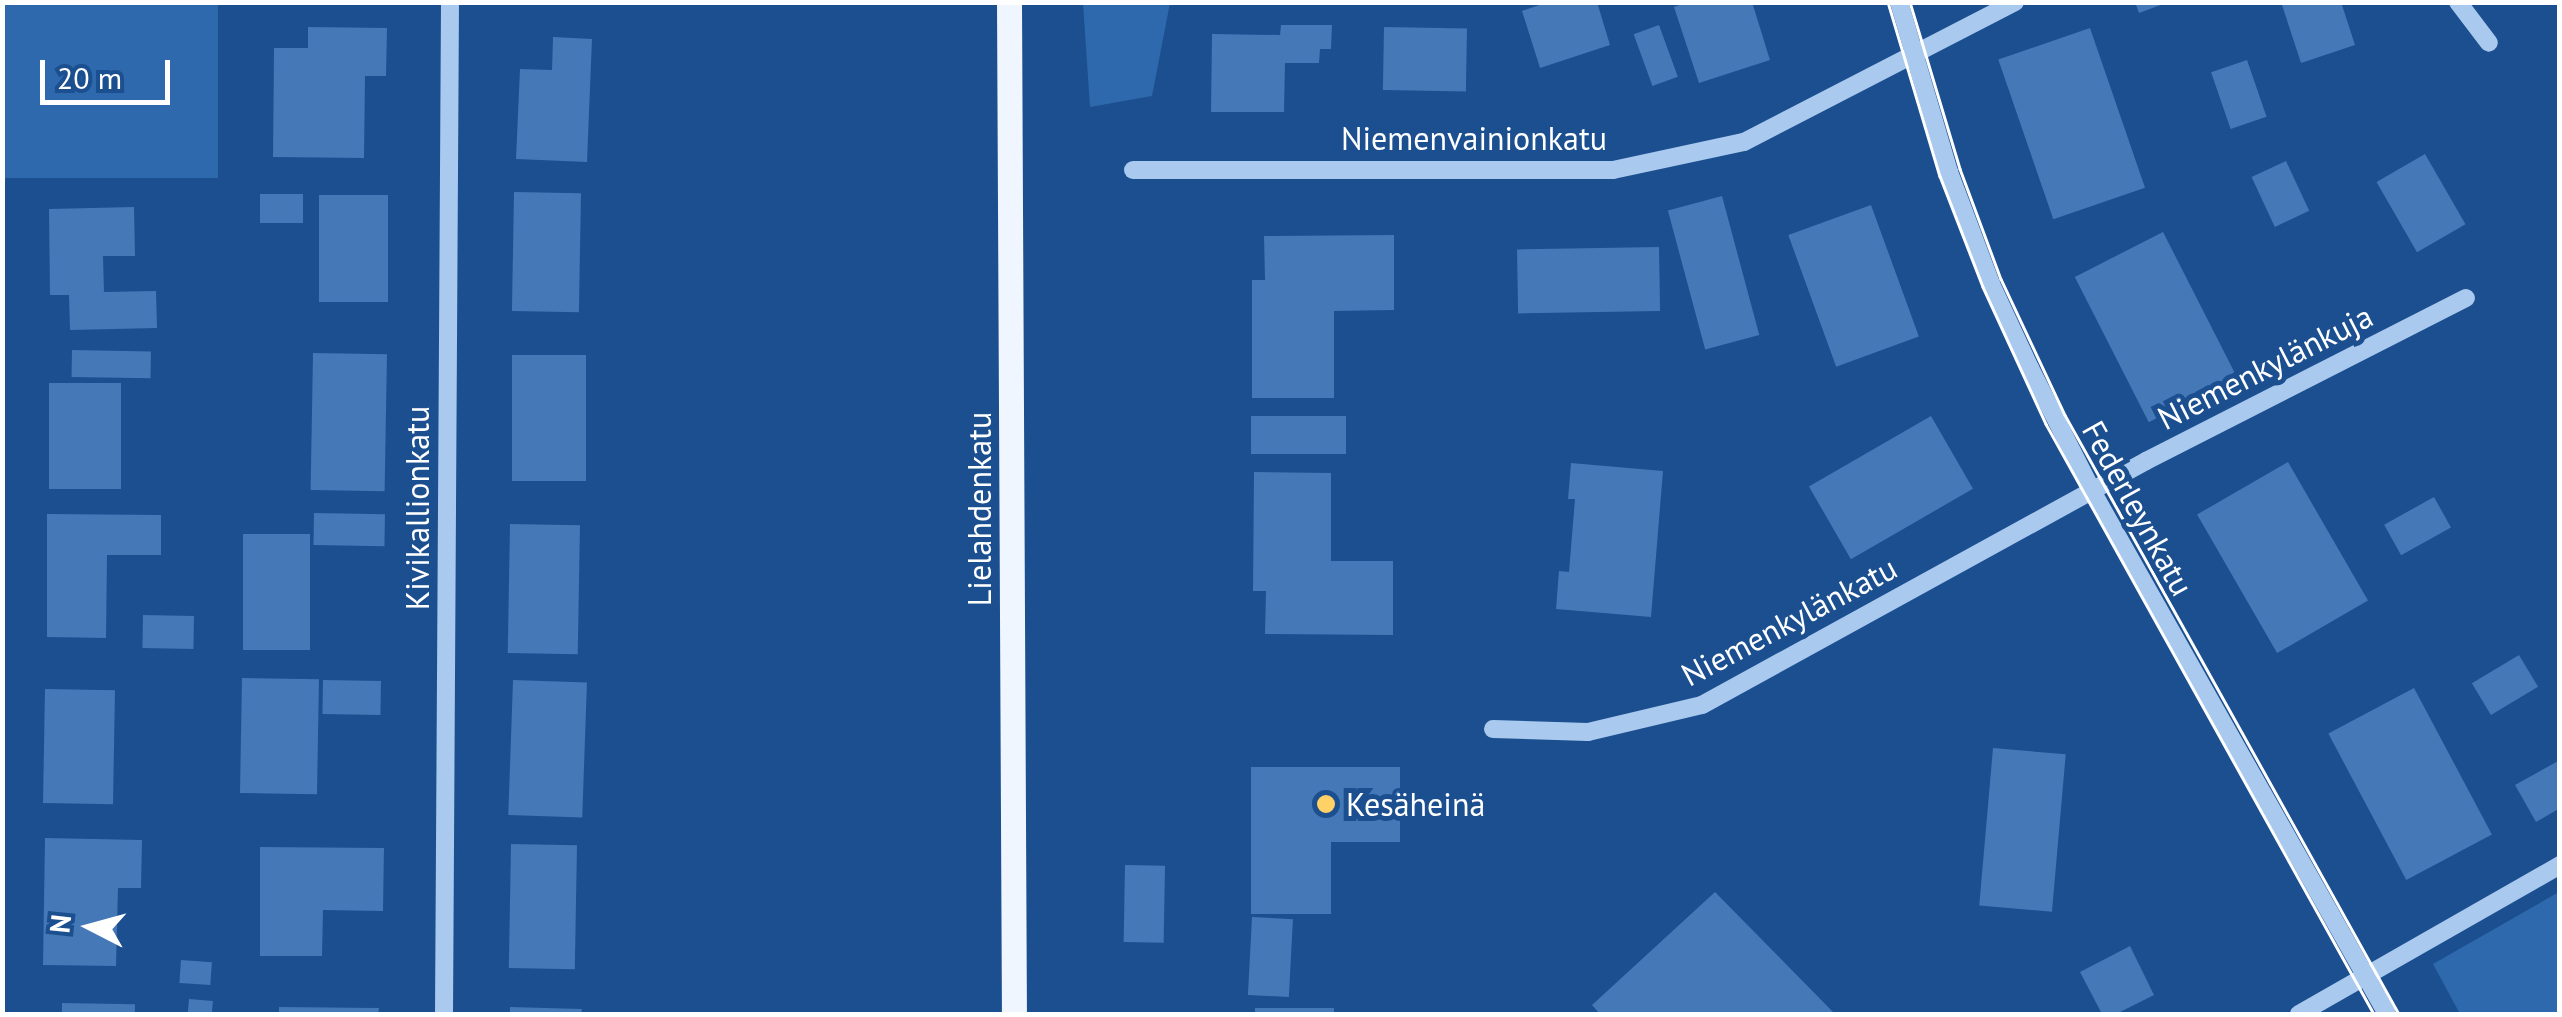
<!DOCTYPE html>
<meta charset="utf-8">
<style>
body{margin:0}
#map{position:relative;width:2562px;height:1017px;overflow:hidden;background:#1b4f8f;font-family:"PT Sans",sans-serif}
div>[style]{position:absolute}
.green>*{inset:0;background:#2e69ad;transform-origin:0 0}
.building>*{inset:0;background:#4478b7;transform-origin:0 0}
.minor>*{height:18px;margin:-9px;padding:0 9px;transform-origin:9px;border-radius:9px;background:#a9c9ee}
.major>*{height:25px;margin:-12.5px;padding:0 12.5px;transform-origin:12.5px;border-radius:12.5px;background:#f0f6ff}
.tram>*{height:2.5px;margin:-1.25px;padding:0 1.25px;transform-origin:1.25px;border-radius:1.25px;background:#fff}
.dots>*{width:28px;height:28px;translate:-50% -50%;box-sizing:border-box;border:5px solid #1b4f8f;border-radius:50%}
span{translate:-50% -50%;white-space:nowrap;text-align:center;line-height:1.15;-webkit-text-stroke:10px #1b4f8f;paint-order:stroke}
.street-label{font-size:32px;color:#fff}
.poi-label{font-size:32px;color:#fff}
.left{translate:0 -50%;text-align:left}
.frame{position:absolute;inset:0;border:5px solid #fff;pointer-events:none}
.north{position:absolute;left:40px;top:877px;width:100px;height:100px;-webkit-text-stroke:8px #1b4f8f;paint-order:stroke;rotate:276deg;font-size:28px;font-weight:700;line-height:40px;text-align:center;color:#fff}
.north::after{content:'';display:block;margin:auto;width:35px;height:45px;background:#fff;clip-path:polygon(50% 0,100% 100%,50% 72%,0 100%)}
.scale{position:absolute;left:40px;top:60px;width:130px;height:45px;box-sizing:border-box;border:5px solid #fff;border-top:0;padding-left:12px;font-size:30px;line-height:35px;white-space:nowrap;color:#fff;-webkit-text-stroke:8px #1b4f8f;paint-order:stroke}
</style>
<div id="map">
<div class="green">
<i style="left:3px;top:2px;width:215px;height:176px"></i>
<i style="clip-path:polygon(1083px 3px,1170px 3px,1152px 96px,1090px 107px)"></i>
<i style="clip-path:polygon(2559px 892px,2559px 1014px,2460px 1014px,2433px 964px)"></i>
</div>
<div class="building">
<i style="clip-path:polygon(1548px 2px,1597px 2px,1610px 45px,1540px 68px,1522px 11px)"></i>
<i style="clip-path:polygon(1688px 2px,1752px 2px,1770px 60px,1699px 83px,1674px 7px)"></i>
<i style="clip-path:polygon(2135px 2px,2166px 2px,2166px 3px,2139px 13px)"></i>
<i style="clip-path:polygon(2281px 2px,2341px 2px,2355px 45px,2301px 63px)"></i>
<i style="clip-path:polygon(1281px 25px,1332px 25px,1331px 49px,1320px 49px,1319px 63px,1285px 63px,1284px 112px,1211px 112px,1212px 34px,1280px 35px)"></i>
<i style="left:1659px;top:25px;width:55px;height:27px;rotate:70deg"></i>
<i style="clip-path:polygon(308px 27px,387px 28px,386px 76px,365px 76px,364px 158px,273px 157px,274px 48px,308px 48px)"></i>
<i style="left:1384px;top:27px;width:83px;height:63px;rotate:1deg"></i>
<i style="left:2090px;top:28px;width:169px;height:97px;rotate:71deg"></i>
<i style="clip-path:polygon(553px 37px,592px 39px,587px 162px,516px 159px,520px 69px,552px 70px)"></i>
<i style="left:2247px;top:60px;width:60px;height:38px;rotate:71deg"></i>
<i style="left:2425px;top:154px;width:81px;height:56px;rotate:60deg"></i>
<i style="left:2286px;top:161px;width:55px;height:38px;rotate:65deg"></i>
<i style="left:514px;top:192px;width:67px;height:119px;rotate:1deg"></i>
<i style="left:260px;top:194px;width:43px;height:29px"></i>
<i style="left:319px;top:195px;width:69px;height:107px"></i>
<i style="left:1722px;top:196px;width:144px;height:56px;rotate:75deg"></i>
<i style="left:1871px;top:205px;width:140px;height:88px;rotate:70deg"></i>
<i style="clip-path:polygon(134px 207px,135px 256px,103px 256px,104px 292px,156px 291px,157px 328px,70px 330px,69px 295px,50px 295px,49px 209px)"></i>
<i style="left:2163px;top:232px;width:163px;height:99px;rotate:63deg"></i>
<i style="clip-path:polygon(1394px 235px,1394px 310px,1334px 311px,1334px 398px,1252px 398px,1252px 280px,1265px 280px,1264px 236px)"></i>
<i style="left:1659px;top:247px;width:64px;height:142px;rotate:89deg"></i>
<i style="left:72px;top:350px;width:79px;height:27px;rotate:1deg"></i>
<i style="left:313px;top:353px;width:74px;height:137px;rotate:1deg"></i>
<i style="left:512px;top:355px;width:74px;height:126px"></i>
<i style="left:49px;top:383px;width:72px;height:106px"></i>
<i style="left:1346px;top:416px;width:38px;height:95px;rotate:90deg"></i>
<i style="left:1931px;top:416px;width:84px;height:141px;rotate:60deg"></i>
<i style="left:2288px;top:462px;width:160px;height:105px;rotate:60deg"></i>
<i style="clip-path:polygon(1571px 463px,1663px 471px,1651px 617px,1556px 609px,1559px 571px,1569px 572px,1575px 499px,1568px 499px)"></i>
<i style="clip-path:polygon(1254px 472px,1331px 473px,1331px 561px,1393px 561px,1393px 635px,1265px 634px,1266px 591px,1253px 591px)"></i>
<i style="left:2434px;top:497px;width:35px;height:57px;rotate:61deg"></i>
<i style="left:314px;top:513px;width:71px;height:32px;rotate:1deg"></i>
<i style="clip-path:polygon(47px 514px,161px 515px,161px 555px,107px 555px,106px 638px,47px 637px)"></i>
<i style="left:510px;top:524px;width:70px;height:129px;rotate:1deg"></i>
<i style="left:243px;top:534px;width:67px;height:116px"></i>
<i style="left:143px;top:615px;width:51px;height:33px;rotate:1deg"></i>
<i style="left:2519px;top:655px;width:37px;height:55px;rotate:59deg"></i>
<i style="left:242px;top:678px;width:77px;height:115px;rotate:1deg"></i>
<i style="left:323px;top:680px;width:58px;height:34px;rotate:1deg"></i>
<i style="left:513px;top:680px;width:74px;height:135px;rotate:2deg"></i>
<i style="left:2414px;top:688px;width:166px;height:97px;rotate:62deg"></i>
<i style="left:45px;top:689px;width:70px;height:114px;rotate:1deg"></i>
<i style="left:1993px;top:748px;width:73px;height:158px;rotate:5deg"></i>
<i style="clip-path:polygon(2560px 760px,2560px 808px,2536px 822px,2515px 785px)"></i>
<i style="clip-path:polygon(1251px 767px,1400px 767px,1400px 842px,1331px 842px,1331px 914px,1251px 914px)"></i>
<i style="clip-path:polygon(45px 838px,142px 840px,141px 888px,118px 888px,116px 966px,43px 965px)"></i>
<i style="left:511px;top:844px;width:66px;height:124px;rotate:1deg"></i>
<i style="clip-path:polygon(260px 847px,384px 848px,383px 911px,323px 910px,322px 956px,260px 956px)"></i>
<i style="left:1125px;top:865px;width:40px;height:77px;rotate:1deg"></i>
<i style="clip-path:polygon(1715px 892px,1835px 1014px,1600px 1014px,1592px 1005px)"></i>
<i style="left:1252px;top:917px;width:41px;height:78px;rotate:3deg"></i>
<i style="clip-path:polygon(2130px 946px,2154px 995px,2116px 1014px,2102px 1014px,2080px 972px)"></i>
<i style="left:181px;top:960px;width:31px;height:23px;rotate:4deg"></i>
<i style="left:189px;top:999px;width:24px;height:15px;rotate:5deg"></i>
<i style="left:62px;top:1003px;width:73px;height:11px;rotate:1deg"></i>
<i style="clip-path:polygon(279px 1007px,379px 1008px,378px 1014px,279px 1014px)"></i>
<i style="clip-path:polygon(510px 1007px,582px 1009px,581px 1014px,510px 1014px)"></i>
<i style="left:1255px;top:1008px;width:79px;height:6px"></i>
</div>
<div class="minor">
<i style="left:1899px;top:2px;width:177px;rotate:73.6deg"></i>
<i style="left:1949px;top:172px;width:120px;rotate:69.4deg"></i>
<i style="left:1991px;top:284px;width:93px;rotate:65.1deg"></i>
<i style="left:2030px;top:368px;width:138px;rotate:63.2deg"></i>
<i style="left:2092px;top:491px;width:600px;rotate:60.57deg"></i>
<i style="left:2458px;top:2px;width:51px;rotate:52.9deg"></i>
<i style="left:1133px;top:170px;width:480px"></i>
<i style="left:1613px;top:170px;width:134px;rotate:-12.1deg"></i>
<i style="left:1744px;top:142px;width:305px;rotate:-27.3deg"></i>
<i style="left:1493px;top:729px;width:95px;rotate:1.8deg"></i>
<i style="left:1588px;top:732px;width:117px;rotate:-13.3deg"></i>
<i style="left:1702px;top:705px;width:507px;rotate:-28.79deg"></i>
<i style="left:2146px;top:461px;width:359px;rotate:-27deg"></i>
<i style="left:444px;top:1014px;width:1012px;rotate:-89.66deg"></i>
<i style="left:2299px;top:1014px;width:301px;rotate:-29.7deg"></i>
</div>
<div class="major">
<i style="left:1009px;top:2px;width:1012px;rotate:89.72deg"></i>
</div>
<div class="tram">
<i style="left:1888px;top:2px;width:182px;rotate:73.4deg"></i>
<i style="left:1940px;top:176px;width:119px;rotate:68.8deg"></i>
<i style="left:1983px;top:287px;width:151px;rotate:65.3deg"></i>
<i style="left:2046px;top:424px;width:675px;rotate:60.93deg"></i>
<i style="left:1910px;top:2px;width:174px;rotate:73.3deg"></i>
<i style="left:1960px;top:169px;width:117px;rotate:69.6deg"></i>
<i style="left:2001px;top:279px;width:150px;rotate:64.8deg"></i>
<i style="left:2065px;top:415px;width:686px;rotate:60.86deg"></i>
</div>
<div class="dots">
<i style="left:1326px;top:804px;background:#ffd166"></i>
</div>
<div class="street-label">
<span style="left:1474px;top:138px">Niemenvainionkatu</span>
<span style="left:2265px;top:367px;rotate:-27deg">Niemenkylänkuja</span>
<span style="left:417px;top:508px;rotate:-90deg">Kivikallionkatu</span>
<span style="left:2138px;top:508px;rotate:61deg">Federleynkatu</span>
<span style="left:979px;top:509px;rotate:-90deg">Lielahdenkatu</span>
<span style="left:1789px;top:621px;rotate:-28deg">Niemenkylänkatu</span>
</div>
<div class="poi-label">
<span class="left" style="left:1346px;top:804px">Kesäheinä</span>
</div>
<div class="frame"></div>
<div class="north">N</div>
<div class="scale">20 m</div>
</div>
